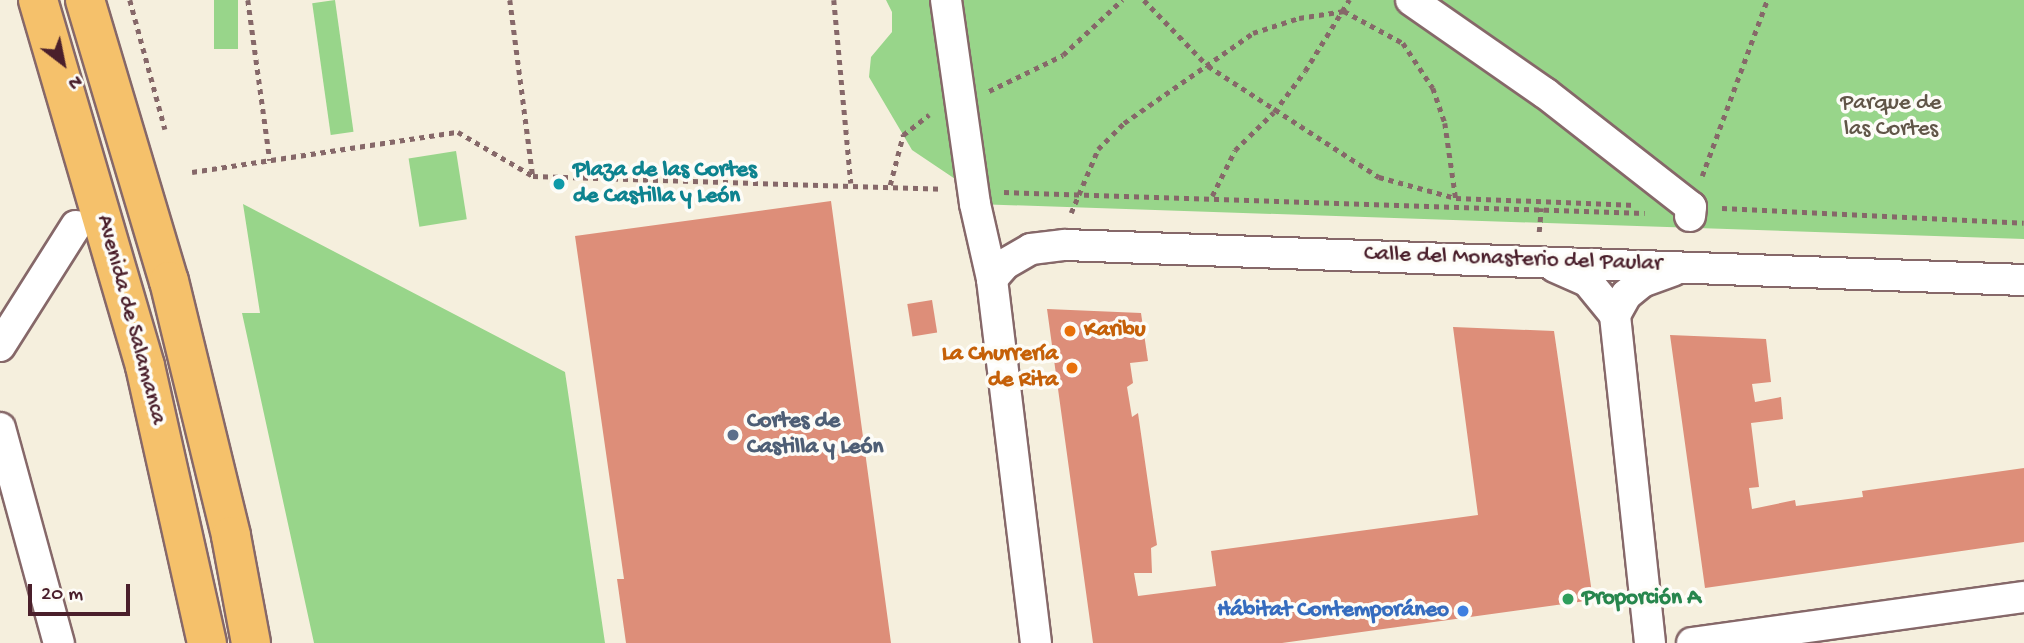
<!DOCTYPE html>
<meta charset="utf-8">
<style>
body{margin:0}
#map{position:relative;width:2024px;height:643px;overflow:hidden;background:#f5efdd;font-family:"Gochi Hand",sans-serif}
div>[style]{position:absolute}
.green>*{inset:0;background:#98d58a;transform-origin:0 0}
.building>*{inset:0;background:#dd8e79;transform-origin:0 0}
.path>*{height:4.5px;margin-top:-2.25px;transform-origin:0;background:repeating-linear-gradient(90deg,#866869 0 5px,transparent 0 10px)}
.roads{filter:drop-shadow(2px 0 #866869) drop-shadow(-2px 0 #866869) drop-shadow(0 2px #866869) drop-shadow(0 -2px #866869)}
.street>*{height:30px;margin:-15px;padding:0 15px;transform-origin:15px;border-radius:15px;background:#fff}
.highway>*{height:38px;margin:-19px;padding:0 19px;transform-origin:19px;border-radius:19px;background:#f5c16b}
.dots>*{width:19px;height:19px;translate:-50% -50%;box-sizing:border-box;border:4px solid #fdfcf7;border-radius:50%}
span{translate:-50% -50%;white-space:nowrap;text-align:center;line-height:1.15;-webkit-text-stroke:7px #fdfcf7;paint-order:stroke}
.park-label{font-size:23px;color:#615648}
.culture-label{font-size:23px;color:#0d838f;font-weight:700}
.left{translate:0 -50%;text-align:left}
.street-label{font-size:23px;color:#4a1f2b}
.food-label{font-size:23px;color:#c56008;font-weight:700}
.right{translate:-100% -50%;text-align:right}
.service-label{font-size:23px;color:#4e5e75;font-weight:700}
.leisure-label{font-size:23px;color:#27864d;font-weight:700}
.shop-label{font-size:23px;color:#366cbe;font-weight:700}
.north{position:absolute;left:28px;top:28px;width:70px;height:70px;-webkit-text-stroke:5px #fdfcf7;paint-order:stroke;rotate:148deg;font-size:19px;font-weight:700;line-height:28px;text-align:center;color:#4a1f2b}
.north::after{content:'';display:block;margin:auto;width:24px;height:32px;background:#4a1f2b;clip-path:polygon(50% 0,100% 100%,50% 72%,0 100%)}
.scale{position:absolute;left:28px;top:584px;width:102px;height:32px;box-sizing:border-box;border:4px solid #4a1f2b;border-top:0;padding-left:9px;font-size:21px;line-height:24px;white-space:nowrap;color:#4a1f2b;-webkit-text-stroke:5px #fdfcf7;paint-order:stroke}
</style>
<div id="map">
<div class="green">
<i style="left:214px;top:0;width:24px;height:49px"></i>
<i style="left:335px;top:0;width:133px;height:23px;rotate:82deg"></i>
<i style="clip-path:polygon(886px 0,2024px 0,2024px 239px,975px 204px,973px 191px,912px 150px,869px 77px,871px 57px,892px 32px,892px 12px)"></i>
<i style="left:456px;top:151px;width:69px;height:48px;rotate:81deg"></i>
<i style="clip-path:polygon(243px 204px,565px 372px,605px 643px,314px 643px,242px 313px,260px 313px)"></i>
</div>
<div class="building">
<i style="clip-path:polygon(831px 201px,891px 643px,626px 643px,617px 579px,624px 579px,575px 236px)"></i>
<i style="left:932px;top:300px;width:33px;height:25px;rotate:81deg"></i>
<i style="clip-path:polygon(1047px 309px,1141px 313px,1148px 361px,1130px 363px,1133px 383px,1127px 387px,1132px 417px,1138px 413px,1157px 545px,1151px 548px,1152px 573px,1134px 573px,1138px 596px,1216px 586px,1211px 551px,1478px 515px,1453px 327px,1554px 331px,1593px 600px,1282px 643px,1093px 643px)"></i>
<i style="clip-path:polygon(1670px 335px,1766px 339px,1771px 382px,1752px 384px,1755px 402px,1781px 397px,1783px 419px,1751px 423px,1759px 487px,1749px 488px,1752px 509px,1795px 500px,1796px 506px,1863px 497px,1862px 491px,2024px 468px,2024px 542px,1705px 588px)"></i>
</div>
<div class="path">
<i style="left:130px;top:0;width:134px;rotate:74.8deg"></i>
<i style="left:248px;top:0;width:162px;rotate:82.2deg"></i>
<i style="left:510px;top:0;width:177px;rotate:82.6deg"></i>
<i style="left:834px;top:0;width:184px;rotate:84.7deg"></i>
<i style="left:1144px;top:0;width:92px;rotate:45.9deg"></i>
<i style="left:1208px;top:66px;width:204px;rotate:33deg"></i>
<i style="left:1379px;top:177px;width:80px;rotate:15.3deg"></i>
<i style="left:1456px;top:198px;width:180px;rotate:2.2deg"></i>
<i style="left:989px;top:91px;width:82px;rotate:-25.9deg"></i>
<i style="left:1063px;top:55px;width:81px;rotate:-43deg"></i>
<i style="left:192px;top:172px;width:269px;rotate:-8.6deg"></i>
<i style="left:458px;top:132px;width:87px;rotate:30.4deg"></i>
<i style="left:533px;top:176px;width:409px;rotate:1.8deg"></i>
<i style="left:1702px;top:176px;width:188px;rotate:-69.7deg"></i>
<i style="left:890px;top:185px;width:52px;rotate:-75.4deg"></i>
<i style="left:903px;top:135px;width:33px;rotate:-38deg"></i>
<i style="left:1004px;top:192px;width:641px;rotate:1.88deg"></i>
<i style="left:1212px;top:196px;width:51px;rotate:-63.4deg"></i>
<i style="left:1235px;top:150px;width:54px;rotate:-44.3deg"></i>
<i style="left:1274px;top:112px;width:51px;rotate:-52.9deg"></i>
<i style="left:1305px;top:71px;width:84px;rotate:-58.2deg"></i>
<i style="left:1722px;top:208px;width:302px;rotate:2.8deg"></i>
<i style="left:1071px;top:213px;width:69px;rotate:-67.1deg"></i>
<i style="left:1098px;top:149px;width:37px;rotate:-45deg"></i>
<i style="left:1124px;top:123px;width:157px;rotate:-34.9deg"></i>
<i style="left:1253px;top:33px;width:48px;rotate:-18.1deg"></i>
<i style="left:1299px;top:18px;width:46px;rotate:-8.8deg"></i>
<i style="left:1344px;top:11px;width:67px;rotate:28.5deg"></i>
<i style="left:1403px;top:43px;width:54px;rotate:56.3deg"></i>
<i style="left:1433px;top:88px;width:37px;rotate:71deg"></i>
<i style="left:1445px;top:123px;width:77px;rotate:81.8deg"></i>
<i style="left:1539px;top:232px;width:24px;rotate:-85deg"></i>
</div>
<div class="roads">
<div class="street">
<i style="left:946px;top:0;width:206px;rotate:81.9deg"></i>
<i style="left:975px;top:204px;width:77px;rotate:77.2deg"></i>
<i style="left:1411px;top:0;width:163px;rotate:34.8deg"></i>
<i style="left:1545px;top:93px;width:185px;rotate:38deg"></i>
<i style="left:1691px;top:207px;width:9px;rotate:96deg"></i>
<i style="left:1555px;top:267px;width:36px;rotate:24deg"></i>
<i style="left:1588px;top:282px;width:43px;rotate:50.7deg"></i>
<i style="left:0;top:346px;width:142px;rotate:-57.7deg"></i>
<i style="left:0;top:428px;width:223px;rotate:74.7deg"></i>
<i style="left:1036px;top:643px;width:367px;rotate:-96.9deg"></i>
<i style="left:992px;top:279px;width:20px;rotate:-49deg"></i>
<i style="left:1005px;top:264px;width:30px;rotate:-30deg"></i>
<i style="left:1031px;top:249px;width:34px;rotate:-7deg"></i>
<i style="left:1065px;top:245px;width:960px;rotate:2.09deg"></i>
<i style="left:1650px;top:643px;width:330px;rotate:-96.1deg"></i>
<i style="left:1615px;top:315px;width:23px;rotate:-61deg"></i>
<i style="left:1626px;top:295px;width:21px;rotate:-39deg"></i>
<i style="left:1642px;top:282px;width:33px;rotate:-20deg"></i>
<i style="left:1692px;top:643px;width:335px;rotate:-7.9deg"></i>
</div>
<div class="highway">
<i style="left:38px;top:0;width:381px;rotate:73.7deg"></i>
<i style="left:145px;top:366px;width:284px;rotate:77.4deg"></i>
<i style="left:85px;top:0;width:293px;rotate:73.4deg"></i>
<i style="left:169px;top:281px;width:262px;rotate:76.3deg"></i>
<i style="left:231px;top:536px;width:109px;rotate:79.4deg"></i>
</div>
</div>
<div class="dots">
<i style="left:559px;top:184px;background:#0f9aa8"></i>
<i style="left:1070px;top:331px;background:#e8710a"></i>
<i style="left:1072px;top:368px;background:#e8710a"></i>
<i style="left:733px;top:435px;background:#5c6f8a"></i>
<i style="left:1568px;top:599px;background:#2e9e5b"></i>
<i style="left:1463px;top:611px;background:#3f7fe0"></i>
</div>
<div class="park-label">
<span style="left:1891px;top:117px">Parque de<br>las Cortes</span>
</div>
<div class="culture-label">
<span class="left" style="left:573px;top:184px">Plaza de las Cortes<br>de Castilla y León</span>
</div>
<div class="street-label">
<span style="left:1513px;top:260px;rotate:2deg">Calle del Monasterio del Paular</span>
<span style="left:130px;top:320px;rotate:75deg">Avenida de Salamanca</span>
</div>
<div class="food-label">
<span class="left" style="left:1084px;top:331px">Karibu</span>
<span class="right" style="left:1058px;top:368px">La Churrería<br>de Rita</span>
</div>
<div class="service-label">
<span class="left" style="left:747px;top:435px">Cortes de<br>Castilla y León</span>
</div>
<div class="leisure-label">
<span class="left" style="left:1582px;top:599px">Proporción A</span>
</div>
<div class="shop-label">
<span class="right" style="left:1449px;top:611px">Hábitat Contemporáneo</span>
</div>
<div class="north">N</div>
<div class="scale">20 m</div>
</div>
